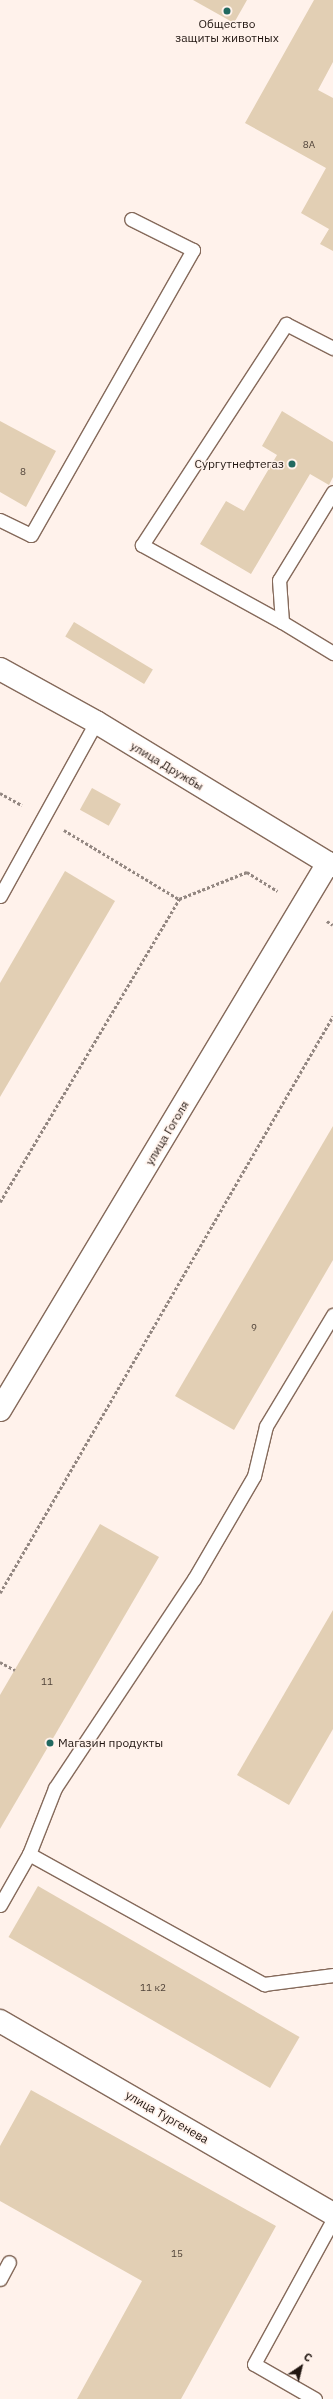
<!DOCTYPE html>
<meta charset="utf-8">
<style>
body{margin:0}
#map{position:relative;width:333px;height:2399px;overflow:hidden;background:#fff2eb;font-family:"IBM Plex Sans",sans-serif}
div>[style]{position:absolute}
.building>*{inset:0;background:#e2cfb4;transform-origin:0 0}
.path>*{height:2.5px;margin-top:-1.25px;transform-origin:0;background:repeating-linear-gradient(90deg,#938781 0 3px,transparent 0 5px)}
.roads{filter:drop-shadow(1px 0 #856a5b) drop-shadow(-1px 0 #856a5b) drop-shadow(0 1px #856a5b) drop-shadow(0 -1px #856a5b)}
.lane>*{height:13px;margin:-6.5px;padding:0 6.5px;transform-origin:6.5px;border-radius:6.5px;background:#fff}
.street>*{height:22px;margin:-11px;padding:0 11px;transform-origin:11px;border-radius:11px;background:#fff}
.secondary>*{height:22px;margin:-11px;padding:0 11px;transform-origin:11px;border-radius:11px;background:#fff}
.dots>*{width:11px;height:11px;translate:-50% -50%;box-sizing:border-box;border:2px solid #fff2eb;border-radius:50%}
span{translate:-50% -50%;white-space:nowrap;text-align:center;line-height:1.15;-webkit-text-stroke:3px #fff2eb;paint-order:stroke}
.number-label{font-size:10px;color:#51443a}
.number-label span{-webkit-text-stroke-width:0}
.poi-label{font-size:12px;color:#211611}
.right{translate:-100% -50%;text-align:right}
.left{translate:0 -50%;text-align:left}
.street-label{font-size:12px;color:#211611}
.north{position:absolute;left:281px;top:2347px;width:40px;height:40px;-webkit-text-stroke:3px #fff2eb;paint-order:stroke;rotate:35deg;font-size:11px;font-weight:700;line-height:16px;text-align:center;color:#211611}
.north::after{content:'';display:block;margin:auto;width:14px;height:18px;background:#211611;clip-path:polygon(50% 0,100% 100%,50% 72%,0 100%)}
</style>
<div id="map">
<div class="building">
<i style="clip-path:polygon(193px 0,247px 0,234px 23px)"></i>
<i style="clip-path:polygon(314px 0,333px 0,333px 62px,318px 90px,333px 98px,333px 251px,320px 244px,329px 229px,301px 213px,326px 168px,245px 123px)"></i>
<i style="clip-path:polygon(282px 411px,333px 442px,333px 477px,329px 485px,310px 474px,251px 574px,200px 544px,226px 501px,244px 511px,277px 455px,262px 446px)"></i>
<i style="clip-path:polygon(0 421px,56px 451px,26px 507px,0 492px)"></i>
<i style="left:74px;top:622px;width:92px;height:17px;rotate:31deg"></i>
<i style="left:92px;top:788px;width:33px;height:25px;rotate:29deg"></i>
<i style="clip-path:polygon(65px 871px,115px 901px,0 1097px,0 983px)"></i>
<i style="clip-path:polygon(333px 1126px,333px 1260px,234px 1430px,175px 1396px)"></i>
<i style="clip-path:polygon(100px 1524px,159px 1557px,0 1829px,0 1695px)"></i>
<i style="clip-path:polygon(333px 1610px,333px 1729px,289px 1805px,237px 1775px)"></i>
<i style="left:38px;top:1886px;width:302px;height:59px;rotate:30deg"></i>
<i style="clip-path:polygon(31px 2090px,276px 2226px,181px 2399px,77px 2399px,142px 2281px,0 2201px,0 2146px)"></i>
</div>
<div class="path">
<i style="left:0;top:793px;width:25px;rotate:29deg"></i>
<i style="left:64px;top:830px;width:134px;rotate:31deg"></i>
<i style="left:179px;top:899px;width:73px;rotate:-21.7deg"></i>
<i style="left:247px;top:872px;width:36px;rotate:32deg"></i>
<i style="left:327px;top:921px;width:7px;rotate:34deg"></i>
<i style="left:0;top:1202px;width:352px;rotate:-59.4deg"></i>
<i style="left:0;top:1593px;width:666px;rotate:-60.01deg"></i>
<i style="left:0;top:1662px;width:17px;rotate:28deg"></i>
</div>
<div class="roads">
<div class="lane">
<i style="left:333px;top:492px;width:103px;rotate:121.5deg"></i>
<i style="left:279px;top:580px;width:42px;rotate:85.9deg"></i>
<i style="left:282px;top:622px;width:60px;rotate:31.3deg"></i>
<i style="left:0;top:520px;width:34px;rotate:26deg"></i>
<i style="left:31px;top:535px;width:328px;rotate:-60.4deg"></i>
<i style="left:193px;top:250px;width:69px;rotate:-153.4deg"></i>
<i style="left:282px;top:622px;width:160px;rotate:-151.2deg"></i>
<i style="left:142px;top:545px;width:264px;rotate:-56.9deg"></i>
<i style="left:286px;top:324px;width:53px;rotate:27.1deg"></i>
<i style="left:0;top:896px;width:199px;rotate:-61.1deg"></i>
<i style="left:29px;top:1854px;width:269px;rotate:29deg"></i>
<i style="left:264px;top:1984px;width:70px;rotate:-7.4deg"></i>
<i style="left:0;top:1905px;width:59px;rotate:-60.4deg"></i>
<i style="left:29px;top:1854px;width:71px;rotate:-68.5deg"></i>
<i style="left:55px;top:1788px;width:251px;rotate:-56.4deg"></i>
<i style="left:194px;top:1579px;width:119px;rotate:-59.8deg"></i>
<i style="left:254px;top:1476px;width:51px;rotate:-76.5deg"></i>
<i style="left:266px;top:1426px;width:130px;rotate:-58.9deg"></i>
<i style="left:0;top:2279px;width:19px;rotate:-62deg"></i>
<i style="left:315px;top:2399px;width:70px;rotate:-150.2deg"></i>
<i style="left:254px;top:2364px;width:164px;rotate:-61.3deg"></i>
</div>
<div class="street">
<i style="left:0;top:2021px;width:385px;rotate:30.1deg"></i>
</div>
<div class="secondary">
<i style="left:0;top:669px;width:110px;rotate:28.9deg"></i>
<i style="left:96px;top:722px;width:277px;rotate:31.3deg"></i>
<i style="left:0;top:1410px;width:638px;rotate:-59.05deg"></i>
</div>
</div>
<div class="dots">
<i style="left:227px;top:11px;background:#216960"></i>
<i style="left:292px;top:464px;background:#216960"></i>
<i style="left:50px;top:1743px;background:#216960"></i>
</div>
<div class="number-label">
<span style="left:309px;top:145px">8А</span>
<span style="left:23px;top:472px">8</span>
<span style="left:254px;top:1328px">9</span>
<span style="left:47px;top:1682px">11</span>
<span style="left:153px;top:1988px">11 к2</span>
<span style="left:177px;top:2254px">15</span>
</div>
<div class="poi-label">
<span style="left:227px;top:31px">Общество<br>защиты животных</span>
<span class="right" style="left:284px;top:464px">Сургутнефтегаз</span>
<span class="left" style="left:58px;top:1743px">Магазин продукты</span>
</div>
<div class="street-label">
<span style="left:167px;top:766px;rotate:31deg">улица Дружбы</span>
<span style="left:167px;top:1133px;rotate:-59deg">улица Гоголя</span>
<span style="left:167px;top:2117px;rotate:30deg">улица Тургенева</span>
</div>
<div class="north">С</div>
</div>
